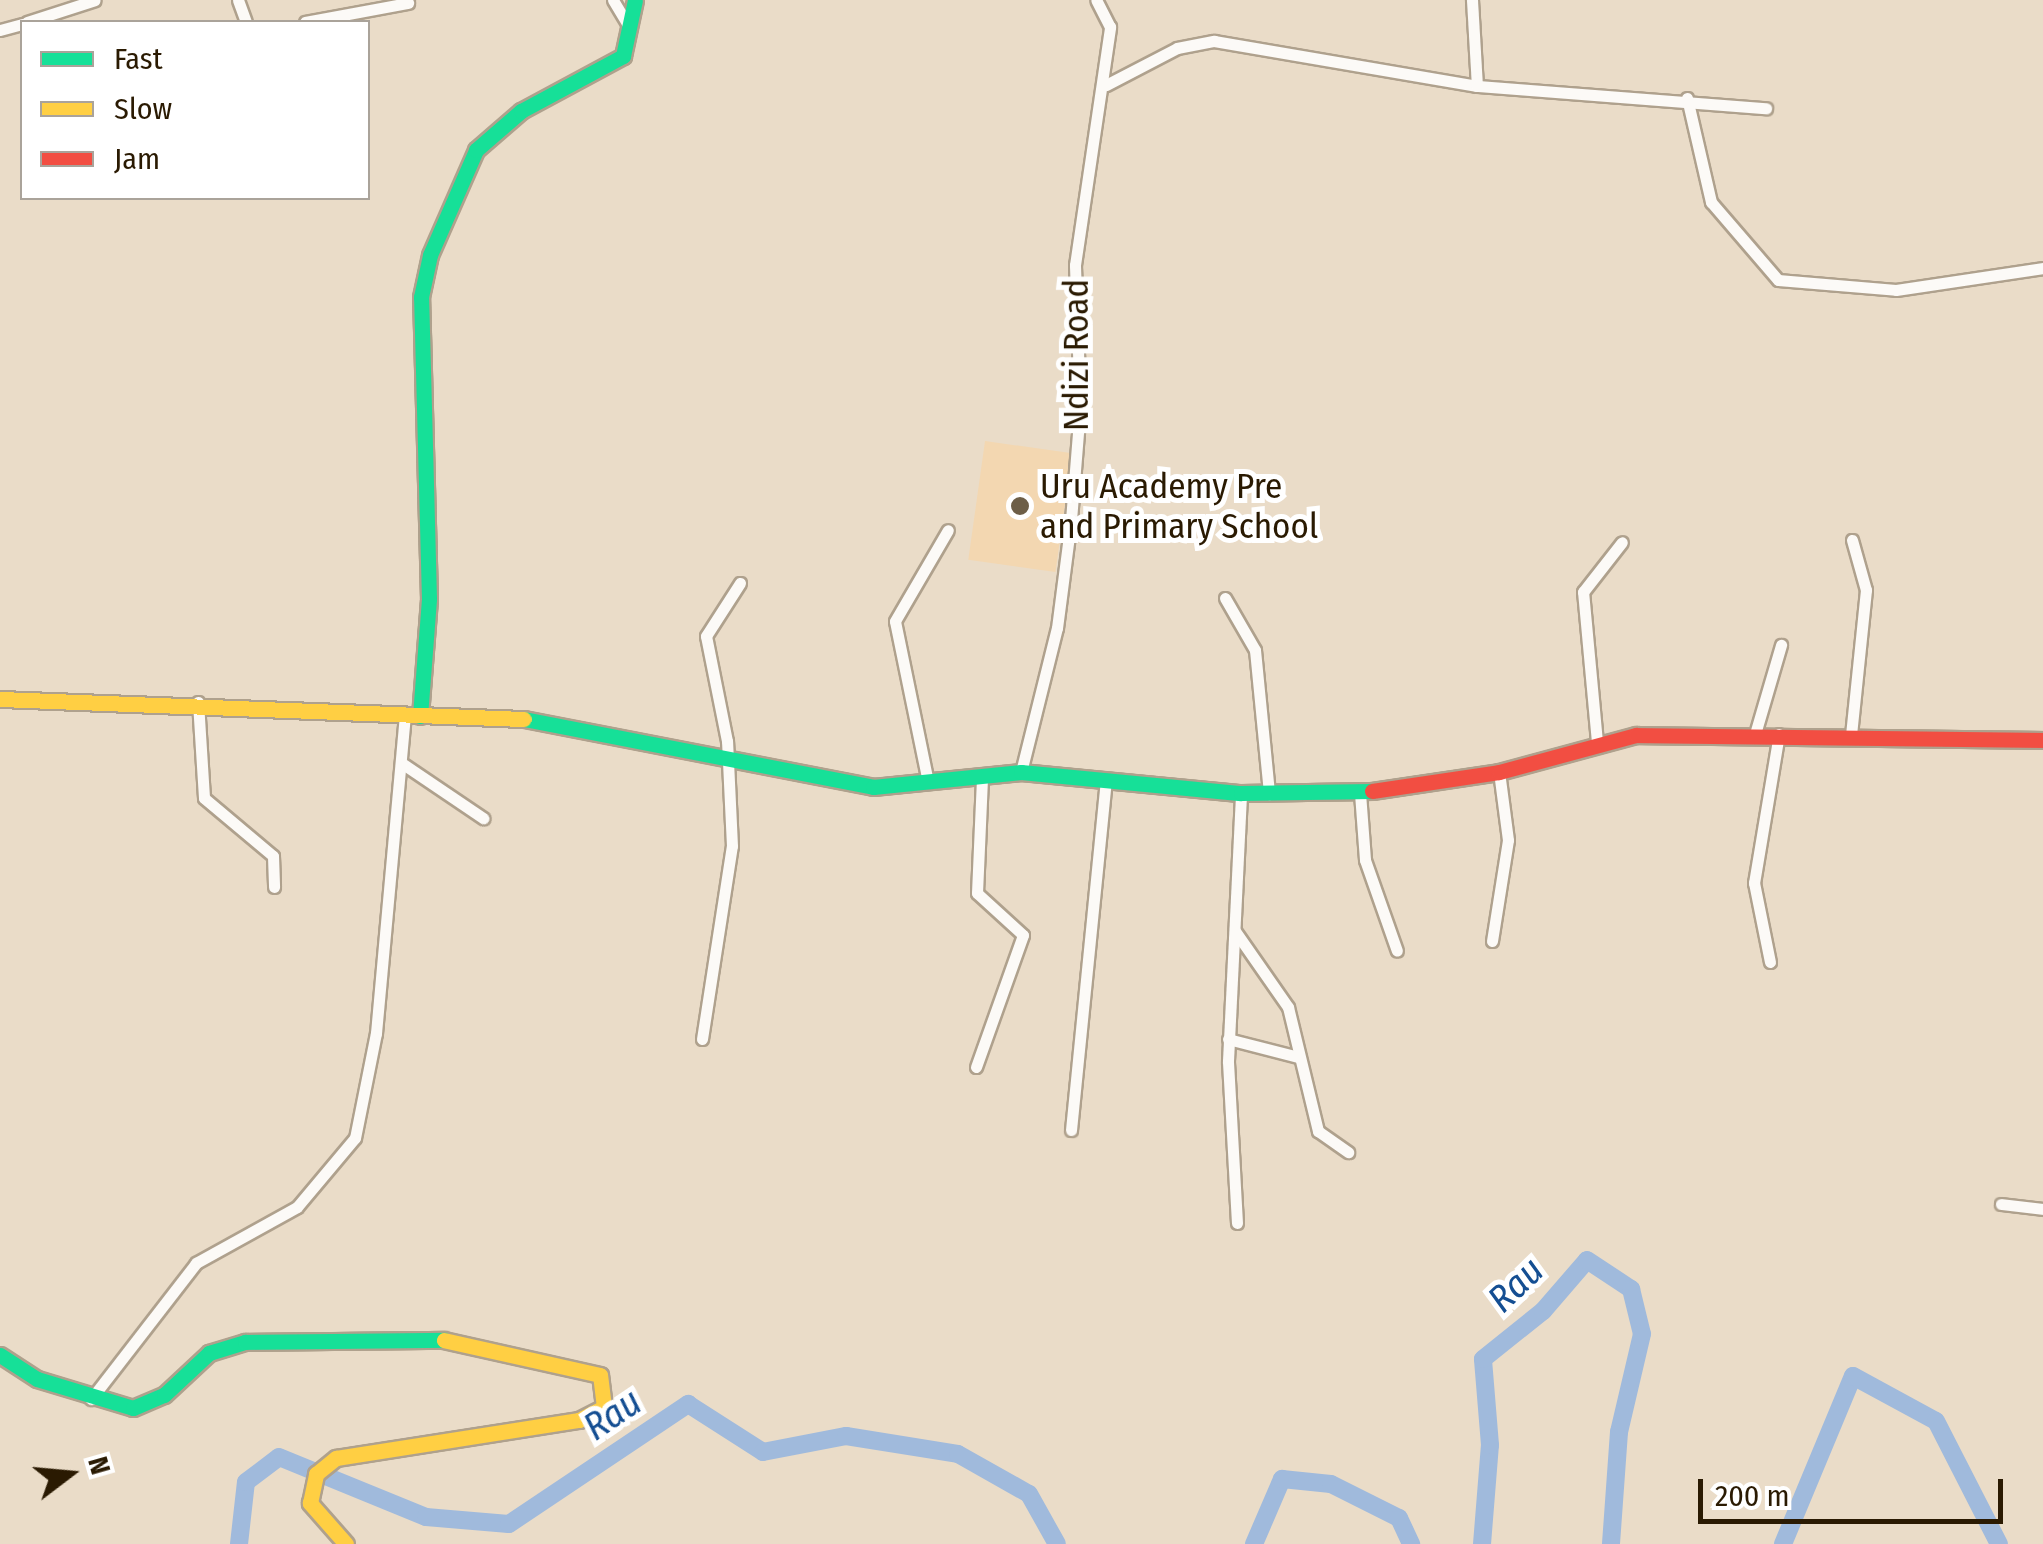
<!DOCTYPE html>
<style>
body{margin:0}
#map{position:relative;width:2043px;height:1544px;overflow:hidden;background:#eadcc8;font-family:"Fira Sans Condensed",sans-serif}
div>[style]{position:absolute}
.built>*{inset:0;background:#f3d7b1;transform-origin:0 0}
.river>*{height:18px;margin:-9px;padding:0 9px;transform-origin:9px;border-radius:9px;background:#a0badc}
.roads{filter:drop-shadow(2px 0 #afa18d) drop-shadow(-2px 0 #afa18d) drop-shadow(0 2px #afa18d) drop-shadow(0 -2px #afa18d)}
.street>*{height:11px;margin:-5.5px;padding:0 5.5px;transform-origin:5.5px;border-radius:5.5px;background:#fcfaf7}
.fast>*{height:15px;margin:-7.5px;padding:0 7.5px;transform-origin:7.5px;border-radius:7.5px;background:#16e098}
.slow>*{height:15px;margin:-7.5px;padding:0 7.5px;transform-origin:7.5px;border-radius:7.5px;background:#ffcf43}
.jam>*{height:15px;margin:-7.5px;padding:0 7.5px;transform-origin:7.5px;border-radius:7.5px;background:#f24e42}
.dots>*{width:28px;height:28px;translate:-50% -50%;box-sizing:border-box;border:5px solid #fff;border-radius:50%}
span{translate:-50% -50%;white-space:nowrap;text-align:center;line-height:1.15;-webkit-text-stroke:10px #fff;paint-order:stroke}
.street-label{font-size:35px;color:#2a1a02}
.poi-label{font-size:35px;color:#2a1a02}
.left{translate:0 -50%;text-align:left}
.water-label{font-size:38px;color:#144e92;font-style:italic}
.legend{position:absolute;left:20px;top:20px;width:350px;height:180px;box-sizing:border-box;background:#fff;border:2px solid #aaa39a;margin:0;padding:12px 18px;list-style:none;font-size:30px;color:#2a1a02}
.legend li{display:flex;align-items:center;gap:20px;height:50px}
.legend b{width:50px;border:2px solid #aaa39a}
.north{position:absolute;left:20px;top:1424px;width:100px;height:100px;-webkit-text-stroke:8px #fff;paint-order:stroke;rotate:74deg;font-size:28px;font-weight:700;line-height:40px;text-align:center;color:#2a1a02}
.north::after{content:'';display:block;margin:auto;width:35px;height:45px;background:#2a1a02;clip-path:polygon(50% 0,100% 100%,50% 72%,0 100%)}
.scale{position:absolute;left:1698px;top:1479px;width:305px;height:45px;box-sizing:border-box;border:5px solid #2a1a02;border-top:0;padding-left:12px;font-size:30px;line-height:35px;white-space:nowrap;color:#2a1a02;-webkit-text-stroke:8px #fff;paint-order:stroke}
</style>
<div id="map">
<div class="built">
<i style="left:985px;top:441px;width:88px;height:120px;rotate:8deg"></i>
</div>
<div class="river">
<i style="left:239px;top:1544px;width:62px;rotate:-83.6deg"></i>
<i style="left:246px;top:1482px;width:41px;rotate:-37.1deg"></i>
<i style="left:279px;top:1457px;width:159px;rotate:22.2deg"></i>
<i style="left:426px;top:1517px;width:83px;rotate:4.8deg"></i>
<i style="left:509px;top:1524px;width:216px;rotate:-33.8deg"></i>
<i style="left:688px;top:1404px;width:89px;rotate:32.6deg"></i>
<i style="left:763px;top:1452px;width:85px;rotate:-10.9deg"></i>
<i style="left:846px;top:1436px;width:113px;rotate:9.1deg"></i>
<i style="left:958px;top:1454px;width:81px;rotate:29.4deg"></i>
<i style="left:1029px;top:1494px;width:57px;rotate:60.8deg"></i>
<i style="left:1254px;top:1544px;width:71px;rotate:-66.7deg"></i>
<i style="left:1282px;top:1479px;width:49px;rotate:5.8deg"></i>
<i style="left:1331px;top:1484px;width:76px;rotate:26.6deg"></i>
<i style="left:1399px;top:1518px;width:29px;rotate:65deg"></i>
<i style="left:1482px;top:1544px;width:99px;rotate:-85.4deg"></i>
<i style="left:1490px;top:1445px;width:86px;rotate:-94.7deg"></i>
<i style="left:1483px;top:1359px;width:77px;rotate:-38.7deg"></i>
<i style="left:1543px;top:1311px;width:67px;rotate:-49.2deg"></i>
<i style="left:1587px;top:1260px;width:53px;rotate:33.4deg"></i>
<i style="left:1631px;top:1289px;width:46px;rotate:76.3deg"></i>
<i style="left:1642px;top:1334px;width:101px;rotate:103.2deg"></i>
<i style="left:1619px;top:1432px;width:112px;rotate:94.1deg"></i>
<i style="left:1783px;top:1544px;width:182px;rotate:-67.4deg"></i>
<i style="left:1853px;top:1376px;width:94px;rotate:28.5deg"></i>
<i style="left:1936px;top:1421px;width:138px;rotate:62.9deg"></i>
</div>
<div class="roads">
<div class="street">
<i style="left:238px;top:0;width:23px;rotate:70deg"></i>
<i style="left:613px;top:0;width:33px;rotate:59deg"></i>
<i style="left:1472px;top:0;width:86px;rotate:86.7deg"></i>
<i style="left:27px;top:22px;width:71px;rotate:-17.9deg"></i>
<i style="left:305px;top:22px;width:105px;rotate:-10.5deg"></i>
<i style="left:0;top:30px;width:23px;rotate:-15deg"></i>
<i style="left:1106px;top:85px;width:80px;rotate:-27.5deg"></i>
<i style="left:1177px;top:48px;width:38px;rotate:-11deg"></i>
<i style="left:1214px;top:41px;width:267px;rotate:9.7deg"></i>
<i style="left:1477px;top:86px;width:290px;rotate:4.4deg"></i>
<i style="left:1687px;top:98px;width:107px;rotate:77deg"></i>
<i style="left:1711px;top:202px;width:103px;rotate:49.3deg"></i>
<i style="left:1778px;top:280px;width:118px;rotate:4.8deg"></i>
<i style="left:1896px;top:290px;width:149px;rotate:-8.5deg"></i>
<i style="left:1225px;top:598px;width:60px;rotate:60deg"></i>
<i style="left:1255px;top:650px;width:145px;rotate:84.4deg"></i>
<i style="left:198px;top:702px;width:96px;rotate:86.4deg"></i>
<i style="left:204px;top:798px;width:90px;rotate:40deg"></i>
<i style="left:273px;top:856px;width:31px;rotate:88deg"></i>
<i style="left:1755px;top:734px;width:93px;rotate:-73.7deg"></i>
<i style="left:1851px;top:735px;width:146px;rotate:-84.1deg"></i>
<i style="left:1866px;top:590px;width:52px;rotate:-105.6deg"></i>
<i style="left:1597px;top:742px;width:151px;rotate:-95.3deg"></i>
<i style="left:1583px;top:592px;width:63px;rotate:-52deg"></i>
<i style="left:403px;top:764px;width:97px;rotate:34deg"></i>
<i style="left:1021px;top:772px;width:148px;rotate:-76deg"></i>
<i style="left:1057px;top:628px;width:109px;rotate:-82.6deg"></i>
<i style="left:1071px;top:520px;width:111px;rotate:-85.4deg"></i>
<i style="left:1080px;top:409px;width:144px;rotate:-92deg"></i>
<i style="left:1075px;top:265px;width:241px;rotate:-81.6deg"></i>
<i style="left:1110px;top:27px;width:30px;rotate:-117deg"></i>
<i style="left:928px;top:782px;width:164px;rotate:-101.6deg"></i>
<i style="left:895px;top:621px;width:105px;rotate:-59.8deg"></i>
<i style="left:1360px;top:793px;width:67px;rotate:85.7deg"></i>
<i style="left:1365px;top:860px;width:96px;rotate:70.6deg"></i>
<i style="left:1235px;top:931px;width:93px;rotate:55.1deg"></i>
<i style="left:1288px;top:1007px;width:128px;rotate:76.4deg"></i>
<i style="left:1318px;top:1131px;width:37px;rotate:35deg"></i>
<i style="left:1492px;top:941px;width:102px;rotate:-81deg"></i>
<i style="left:1508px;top:840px;width:69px;rotate:-97.5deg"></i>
<i style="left:1770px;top:962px;width:81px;rotate:-101.4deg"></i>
<i style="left:1754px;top:883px;width:151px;rotate:-80.5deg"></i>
<i style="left:702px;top:1039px;width:195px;rotate:-81.2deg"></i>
<i style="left:732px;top:846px;width:105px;rotate:-92.7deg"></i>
<i style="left:727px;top:741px;width:107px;rotate:-101.3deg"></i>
<i style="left:706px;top:636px;width:63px;rotate:-57.3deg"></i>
<i style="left:1228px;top:1039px;width:72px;rotate:14.4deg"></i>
<i style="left:976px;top:1067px;width:140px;rotate:-70.4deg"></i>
<i style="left:1023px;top:935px;width:62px;rotate:-137.6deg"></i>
<i style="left:977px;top:893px;width:114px;rotate:-87.5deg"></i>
<i style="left:1071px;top:1130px;width:352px;rotate:-84.3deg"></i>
<i style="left:2001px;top:1204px;width:42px;rotate:6.8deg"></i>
<i style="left:1237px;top:1223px;width:162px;rotate:-93.2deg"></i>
<i style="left:1228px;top:1061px;width:268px;rotate:-87.2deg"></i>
<i style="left:91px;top:1399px;width:172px;rotate:-52.3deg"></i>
<i style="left:196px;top:1263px;width:115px;rotate:-29deg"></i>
<i style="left:297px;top:1207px;width:90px;rotate:-50deg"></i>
<i style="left:355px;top:1138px;width:107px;rotate:-78.7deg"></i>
<i style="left:376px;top:1033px;width:320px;rotate:-84.8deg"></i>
</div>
<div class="fast">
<i style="left:420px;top:716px;width:117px;rotate:-85.6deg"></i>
<i style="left:429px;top:599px;width:302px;rotate:-91.5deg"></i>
<i style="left:421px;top:297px;width:43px;rotate:-77.9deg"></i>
<i style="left:430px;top:255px;width:115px;rotate:-66.3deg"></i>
<i style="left:476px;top:150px;width:60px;rotate:-40.9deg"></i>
<i style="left:521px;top:111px;width:116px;rotate:-28.3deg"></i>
<i style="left:623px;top:56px;width:57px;rotate:-77.9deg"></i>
<i style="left:524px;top:719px;width:356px;rotate:11deg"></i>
<i style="left:873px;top:787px;width:149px;rotate:-5.8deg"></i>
<i style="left:1021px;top:772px;width:221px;rotate:5.5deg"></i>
<i style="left:1241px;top:793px;width:131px;rotate:-0.9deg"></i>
<i style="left:0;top:1355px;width:44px;rotate:33deg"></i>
<i style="left:37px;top:1379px;width:100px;rotate:16.8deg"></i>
<i style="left:133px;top:1408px;width:34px;rotate:-23deg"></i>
<i style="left:164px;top:1395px;width:62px;rotate:-43deg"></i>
<i style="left:209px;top:1353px;width:38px;rotate:-17deg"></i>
<i style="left:245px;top:1342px;width:199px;rotate:-0.6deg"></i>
</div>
<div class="slow">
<i style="left:0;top:699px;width:524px;rotate:2.19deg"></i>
<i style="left:346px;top:1544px;width:55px;rotate:-131.3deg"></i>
<i style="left:310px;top:1503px;width:30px;rotate:-78deg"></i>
<i style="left:316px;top:1474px;width:26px;rotate:-39deg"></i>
<i style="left:336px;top:1458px;width:246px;rotate:-8.9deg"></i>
<i style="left:579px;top:1420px;width:28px;rotate:-27deg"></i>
<i style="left:604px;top:1407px;width:32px;rotate:-97deg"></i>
<i style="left:600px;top:1375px;width:160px;rotate:-167.4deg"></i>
</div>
<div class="jam">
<i style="left:1372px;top:791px;width:128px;rotate:-8.5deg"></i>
<i style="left:1499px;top:772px;width:142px;rotate:-15.1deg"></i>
<i style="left:1636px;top:735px;width:407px;rotate:0.7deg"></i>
</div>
</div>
<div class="dots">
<i style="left:1020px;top:506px;background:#6d5e47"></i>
</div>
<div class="street-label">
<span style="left:1076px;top:355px;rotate:-90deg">Ndizi Road</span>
</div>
<div class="poi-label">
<span class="left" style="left:1040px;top:506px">Uru Academy Pre<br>and Primary School</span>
</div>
<div class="water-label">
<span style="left:1516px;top:1285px;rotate:-44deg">Rau</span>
<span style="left:613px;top:1415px;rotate:-34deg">Rau</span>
</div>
<ul class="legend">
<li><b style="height:12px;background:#16e098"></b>Fast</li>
<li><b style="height:12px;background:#ffcf43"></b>Slow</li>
<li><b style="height:12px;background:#f24e42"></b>Jam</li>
</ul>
<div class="north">N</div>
<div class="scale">200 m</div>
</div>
